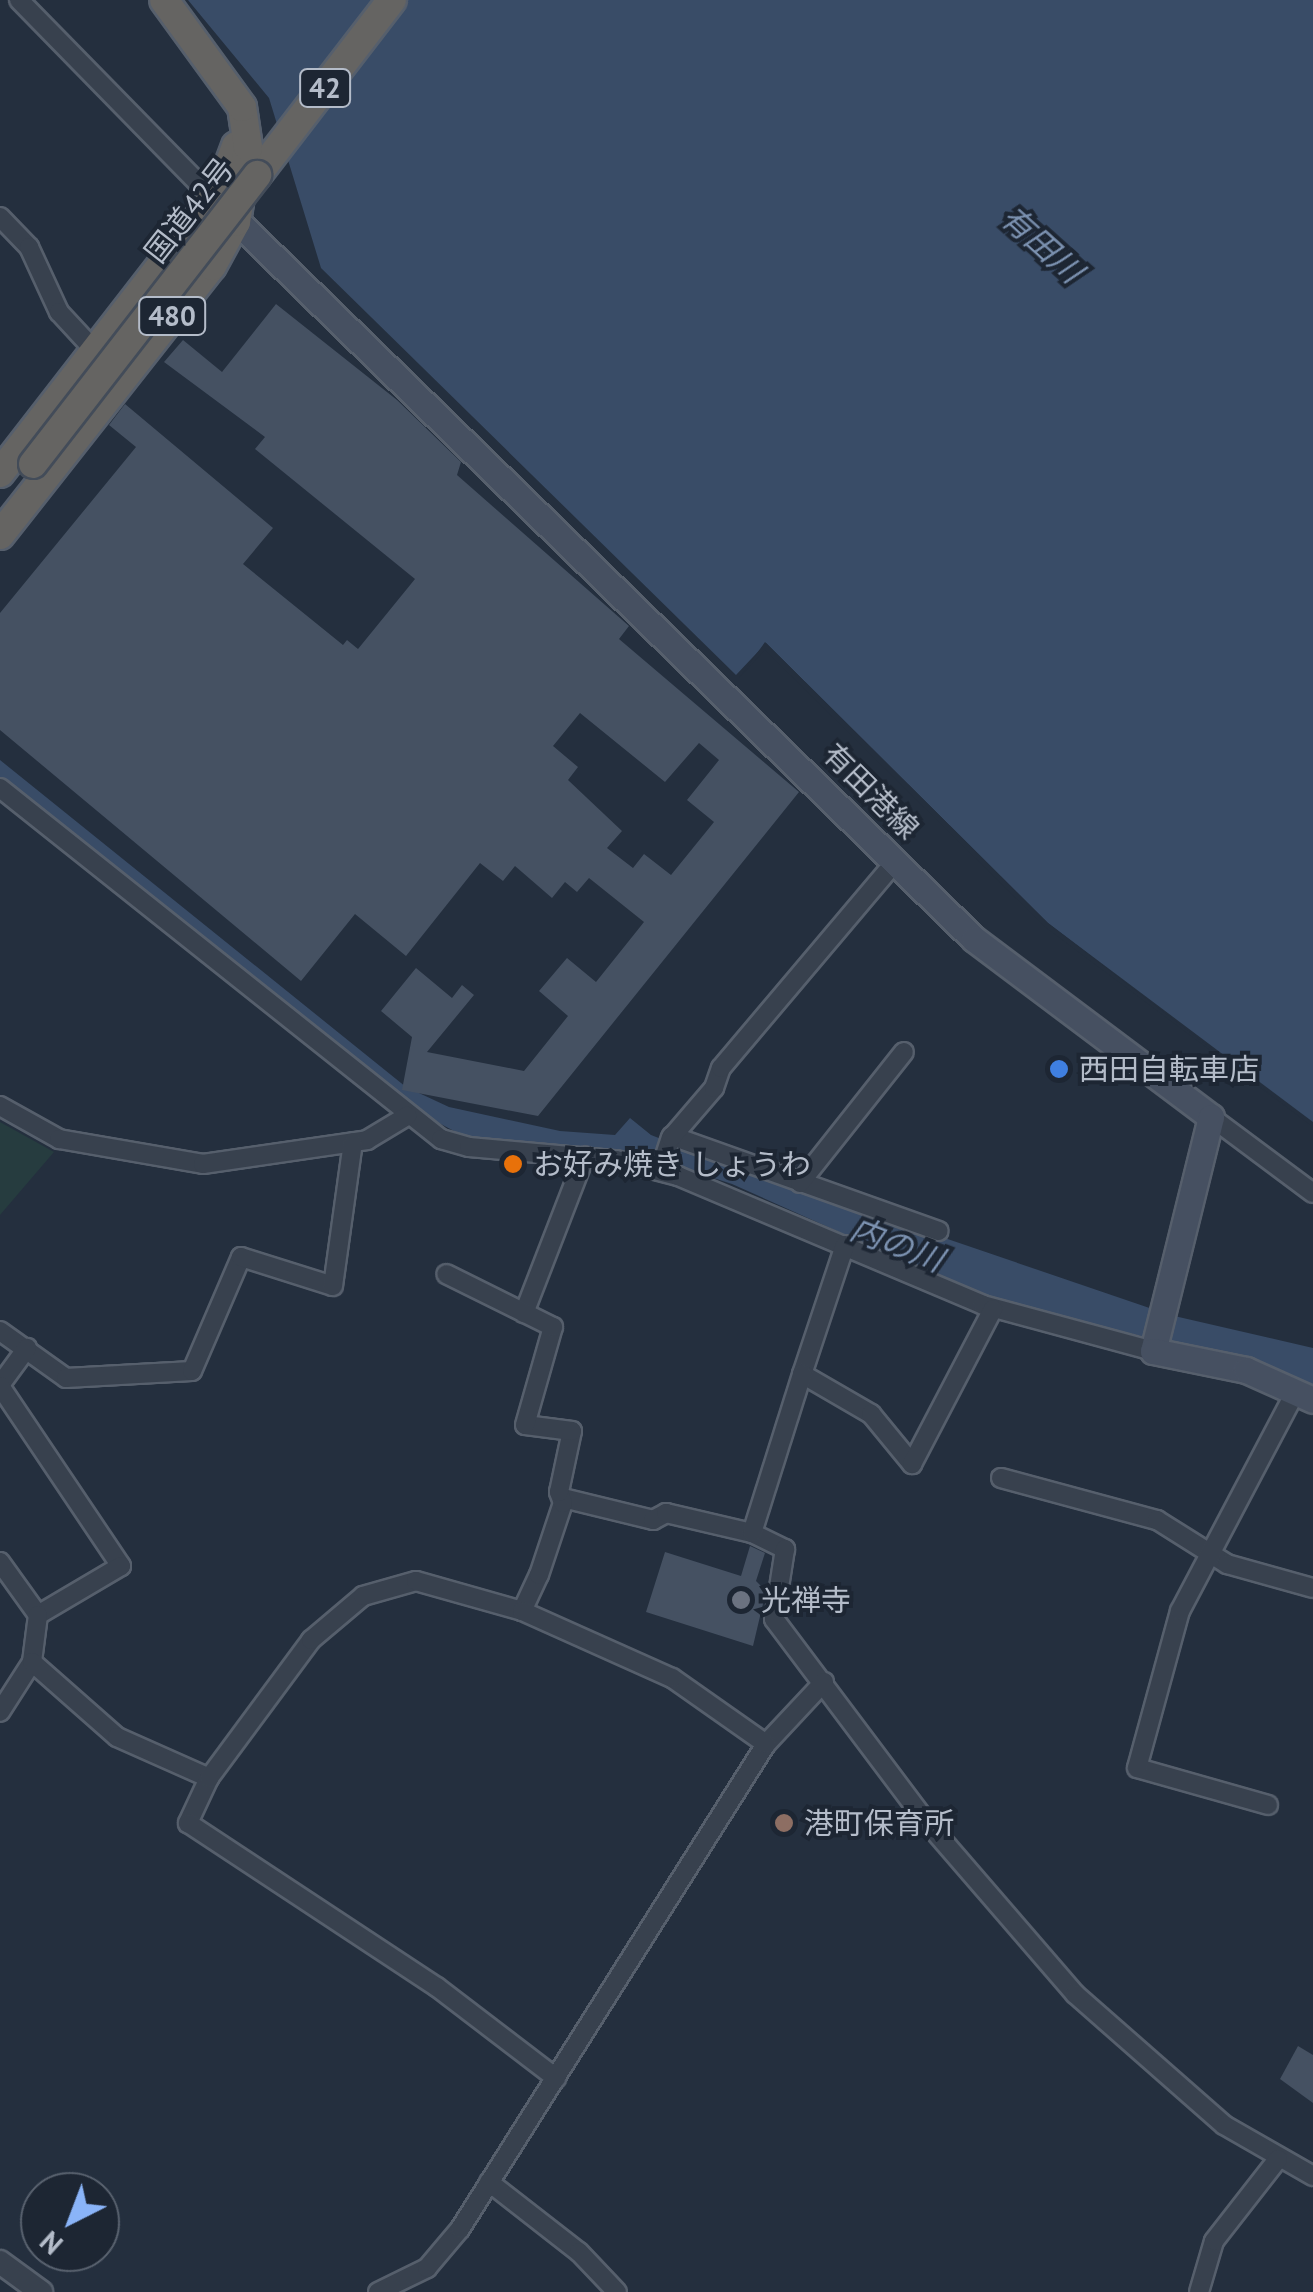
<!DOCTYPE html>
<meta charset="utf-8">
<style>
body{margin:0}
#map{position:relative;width:1313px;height:2292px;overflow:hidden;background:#242f3e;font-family:"PT Sans","Noto Sans JP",sans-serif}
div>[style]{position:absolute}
.green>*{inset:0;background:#263c3f}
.water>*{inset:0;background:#394c67}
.pier>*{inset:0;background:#242f3e}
.building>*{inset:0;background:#455162}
.roads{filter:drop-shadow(2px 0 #565f6c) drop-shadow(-2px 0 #565f6c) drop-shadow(0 2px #565f6c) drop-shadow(0 -2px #565f6c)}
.minor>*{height:18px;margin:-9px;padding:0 9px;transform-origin:9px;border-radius:9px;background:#38414e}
.tertiary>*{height:22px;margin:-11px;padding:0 11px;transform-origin:11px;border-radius:11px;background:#38414e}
.secondary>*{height:25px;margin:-12.5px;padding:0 12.5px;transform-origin:12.5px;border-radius:12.5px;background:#465061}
.trunk>*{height:28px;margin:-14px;padding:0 14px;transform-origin:14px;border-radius:14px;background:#656462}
.bridges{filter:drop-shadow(2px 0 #434c59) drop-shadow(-2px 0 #434c59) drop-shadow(0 2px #434c59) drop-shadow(0 -2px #434c59)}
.trunk-bridge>*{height:28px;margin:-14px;padding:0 14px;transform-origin:14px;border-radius:14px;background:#656462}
.dots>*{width:28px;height:28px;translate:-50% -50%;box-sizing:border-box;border:5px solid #1d2633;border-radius:50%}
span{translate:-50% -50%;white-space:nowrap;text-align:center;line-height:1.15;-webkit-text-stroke:8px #1d2633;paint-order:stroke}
.shield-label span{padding:2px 8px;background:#1d2633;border:2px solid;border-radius:8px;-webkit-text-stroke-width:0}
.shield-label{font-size:28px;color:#b4bcc9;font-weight:700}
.street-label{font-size:30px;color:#b4bcc9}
.poi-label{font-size:30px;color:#b4bcc9}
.left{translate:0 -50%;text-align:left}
.water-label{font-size:32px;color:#7c92b1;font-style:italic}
.north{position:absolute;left:20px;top:2172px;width:100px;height:100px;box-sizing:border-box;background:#1d2633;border:2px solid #59626f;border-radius:50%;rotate:222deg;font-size:28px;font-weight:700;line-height:40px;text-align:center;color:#b4bcc9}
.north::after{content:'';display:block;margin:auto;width:35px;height:45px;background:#8ab4f8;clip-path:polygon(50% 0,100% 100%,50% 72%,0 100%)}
</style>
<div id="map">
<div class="green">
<i style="clip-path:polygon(0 1122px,54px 1152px,0 1215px)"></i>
</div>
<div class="water">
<i style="clip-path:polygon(188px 0,1313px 0,1313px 1122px,1048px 923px,766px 643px,736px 675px,321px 268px,269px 98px)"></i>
<i style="clip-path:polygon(0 760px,406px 1087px,449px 1107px,560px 1131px,615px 1135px,630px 1118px,651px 1135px,713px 1159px,1170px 1315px,1313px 1348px,1313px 1388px,1203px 1351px,989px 1299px,732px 1184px,636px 1153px,469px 1139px,422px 1114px,0 781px)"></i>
</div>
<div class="pier">
<i style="clip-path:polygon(765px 642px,1048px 923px,1313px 1127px,1045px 927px,765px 650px,739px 678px)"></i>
</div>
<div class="building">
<i style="clip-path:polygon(evenodd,276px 304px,397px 400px,461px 462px,457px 475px,629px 626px,619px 639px,799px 792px,538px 1116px,402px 1090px,412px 1037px,381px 1011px,416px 968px,452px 998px,462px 985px,474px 995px,427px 1052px,524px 1071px,568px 1016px,539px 991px,567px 958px,596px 982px,644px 922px,589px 878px,577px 892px,565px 882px,552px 898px,515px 866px,503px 881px,480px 863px,406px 956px,355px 914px,301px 981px,0 730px,0 613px,136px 447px,109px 425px,125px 404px,273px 528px,243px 564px,343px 645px,347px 640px,358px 649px,415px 579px,255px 449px,265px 437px,164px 362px,183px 340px,222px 372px,276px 304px,580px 713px,665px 782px,699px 743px,719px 760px,687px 800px,714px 822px,671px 875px,644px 854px,633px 868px,607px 848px,622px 831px,568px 780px,578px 767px,553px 746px,580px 713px)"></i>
<i style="clip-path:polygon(750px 1546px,765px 1553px,756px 1581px,766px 1591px,753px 1646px,646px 1612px,665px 1552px,741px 1576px)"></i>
<i style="clip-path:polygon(1298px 2046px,1313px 2055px,1313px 2103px,1280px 2079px)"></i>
</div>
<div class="roads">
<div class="minor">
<i style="left:19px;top:0;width:277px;rotate:45.6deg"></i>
<i style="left:0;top:217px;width:42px;rotate:46deg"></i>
<i style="left:29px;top:247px;width:72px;rotate:65.2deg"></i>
<i style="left:59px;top:312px;width:53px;rotate:47.3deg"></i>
<i style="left:0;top:788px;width:564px;rotate:38.52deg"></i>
<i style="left:441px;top:1139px;width:29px;rotate:16deg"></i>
<i style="left:469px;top:1147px;width:148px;rotate:5.1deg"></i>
<i style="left:616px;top:1160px;width:64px;rotate:14.5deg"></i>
<i style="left:678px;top:1176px;width:331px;rotate:22.9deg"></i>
<i style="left:983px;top:1305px;width:176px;rotate:15.1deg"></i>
<i style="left:0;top:1106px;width:68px;rotate:29.2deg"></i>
<i style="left:59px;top:1139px;width:146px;rotate:9.8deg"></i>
<i style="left:203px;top:1164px;width:166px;rotate:-8.3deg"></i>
<i style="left:367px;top:1140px;width:47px;rotate:-31deg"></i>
<i style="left:1211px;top:1117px;width:127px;rotate:36.7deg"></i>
<i style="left:672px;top:1136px;width:283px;rotate:19.6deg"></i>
<i style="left:660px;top:1171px;width:35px;rotate:-72deg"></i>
<i style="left:671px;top:1138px;width:66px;rotate:-49.3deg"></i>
<i style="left:714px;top:1088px;width:21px;rotate:-71deg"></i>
<i style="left:721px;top:1068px;width:270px;rotate:-49.8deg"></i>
<i style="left:800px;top:1183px;width:167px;rotate:-51.6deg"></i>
<i style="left:845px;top:1245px;width:136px;rotate:108.4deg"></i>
<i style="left:802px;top:1374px;width:80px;rotate:30.1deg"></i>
<i style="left:871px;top:1414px;width:65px;rotate:50.6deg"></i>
<i style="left:912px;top:1464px;width:175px;rotate:-62.4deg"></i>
<i style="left:524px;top:1313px;width:168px;rotate:-68.8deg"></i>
<i style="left:0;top:1331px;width:81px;rotate:35.5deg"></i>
<i style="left:66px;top:1378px;width:126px;rotate:-3.2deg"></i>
<i style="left:192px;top:1371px;width:124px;rotate:-66.7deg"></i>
<i style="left:241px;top:1257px;width:96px;rotate:17.5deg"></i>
<i style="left:333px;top:1286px;width:145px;rotate:-82.1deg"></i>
<i style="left:0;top:1385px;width:46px;rotate:-53.9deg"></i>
<i style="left:0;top:1386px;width:217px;rotate:56.1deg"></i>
<i style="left:121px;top:1566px;width:96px;rotate:149.4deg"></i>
<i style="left:1001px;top:1478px;width:162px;rotate:15.1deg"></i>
<i style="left:1157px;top:1520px;width:83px;rotate:32.2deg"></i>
<i style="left:1227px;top:1564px;width:89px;rotate:15.6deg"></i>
<i style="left:563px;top:1498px;width:93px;rotate:13.7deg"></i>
<i style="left:653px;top:1520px;width:15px;rotate:-28deg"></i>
<i style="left:666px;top:1513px;width:88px;rotate:13.1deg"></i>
<i style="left:752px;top:1533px;width:37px;rotate:26deg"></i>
<i style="left:785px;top:1549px;width:71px;rotate:98.9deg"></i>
<i style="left:774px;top:1619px;width:250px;rotate:53.1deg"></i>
<i style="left:924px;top:1819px;width:231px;rotate:49.2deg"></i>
<i style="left:1075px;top:1994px;width:198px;rotate:41.3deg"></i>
<i style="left:1224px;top:2125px;width:103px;rotate:29.8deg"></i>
<i style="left:752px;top:1533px;width:167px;rotate:-72.5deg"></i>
<i style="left:0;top:1562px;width:65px;rotate:54.4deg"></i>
<i style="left:38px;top:1615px;width:47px;rotate:97.3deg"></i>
<i style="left:32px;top:1662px;width:59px;rotate:122.6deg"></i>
<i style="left:32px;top:1662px;width:113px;rotate:41.4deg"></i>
<i style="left:117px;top:1737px;width:101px;rotate:24deg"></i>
<i style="left:209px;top:1778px;width:50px;rotate:115deg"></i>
<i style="left:188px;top:1823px;width:298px;rotate:33.4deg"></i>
<i style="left:437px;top:1987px;width:150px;rotate:37.4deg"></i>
<i style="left:766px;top:1744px;width:85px;rotate:-46.9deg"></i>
<i style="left:209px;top:1778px;width:172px;rotate:-53.5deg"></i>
<i style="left:311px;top:1640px;width:68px;rotate:-40.2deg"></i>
<i style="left:363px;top:1596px;width:55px;rotate:-15.8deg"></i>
<i style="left:416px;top:1581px;width:110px;rotate:15.8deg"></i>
<i style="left:522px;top:1611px;width:40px;rotate:-65deg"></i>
<i style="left:539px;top:1575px;width:76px;rotate:-71.6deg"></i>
<i style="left:563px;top:1503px;width:12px;rotate:-110deg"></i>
<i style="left:559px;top:1492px;width:62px;rotate:-78deg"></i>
<i style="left:572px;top:1431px;width:47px;rotate:-172.7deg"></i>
<i style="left:525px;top:1425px;width:102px;rotate:-74.1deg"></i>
<i style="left:553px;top:1327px;width:119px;rotate:-153.6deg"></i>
<i style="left:1268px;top:1805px;width:136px;rotate:-164.2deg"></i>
<i style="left:1137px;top:1768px;width:163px;rotate:-74.7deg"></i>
<i style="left:1180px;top:1611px;width:249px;rotate:-62.2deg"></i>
<i style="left:489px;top:2182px;width:114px;rotate:37.9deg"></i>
<i style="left:579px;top:2252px;width:55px;rotate:46.5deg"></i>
<i style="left:378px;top:2292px;width:55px;rotate:-26.1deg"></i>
<i style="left:427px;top:2268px;width:51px;rotate:-49.8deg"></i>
<i style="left:460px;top:2229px;width:573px;rotate:-57.75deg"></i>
<i style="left:766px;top:1744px;width:115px;rotate:-144.9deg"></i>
<i style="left:672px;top:1678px;width:164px;rotate:-155.9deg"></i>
<i style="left:1199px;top:2292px;width:53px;rotate:-73.6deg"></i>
<i style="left:1214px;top:2241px;width:104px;rotate:-52deg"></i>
</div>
<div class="tertiary">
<i style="left:0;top:2262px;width:51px;rotate:36.2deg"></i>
</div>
<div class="secondary">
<i style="left:222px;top:207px;width:1049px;rotate:44.23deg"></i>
<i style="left:974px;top:939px;width:296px;rotate:36.9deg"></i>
<i style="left:1211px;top:1117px;width:241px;rotate:103.9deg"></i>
<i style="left:1153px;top:1351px;width:95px;rotate:11.5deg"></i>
<i style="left:1246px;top:1370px;width:73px;rotate:24.1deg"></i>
</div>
<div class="trunk">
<i style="left:257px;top:175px;width:221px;rotate:-52.4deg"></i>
<i style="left:0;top:473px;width:359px;rotate:-52.2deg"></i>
<i style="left:220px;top:189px;width:46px;rotate:-69.6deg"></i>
<i style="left:0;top:535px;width:342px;rotate:-51.8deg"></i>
<i style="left:212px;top:266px;width:50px;rotate:-61.4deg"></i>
<i style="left:236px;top:222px;width:76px;rotate:-80.9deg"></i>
<i style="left:248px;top:147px;width:40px;rotate:-98.5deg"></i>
<i style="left:242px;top:107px;width:132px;rotate:-126.1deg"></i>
</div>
</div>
<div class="bridges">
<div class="trunk-bridge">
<i style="left:33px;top:464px;width:366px;rotate:-52.2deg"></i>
</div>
</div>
<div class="dots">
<i style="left:1059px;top:1069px;background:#3f7fe0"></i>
<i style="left:513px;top:1164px;background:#e8710a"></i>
<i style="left:741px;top:1600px;background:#6b7280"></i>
<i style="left:784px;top:1823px;background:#8d6e63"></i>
</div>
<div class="shield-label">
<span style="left:325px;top:88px">42</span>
<span style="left:172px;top:316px">480</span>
</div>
<div class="street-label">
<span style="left:189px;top:210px;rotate:-52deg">国道42号</span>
<span style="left:871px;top:791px;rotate:45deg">有田港線</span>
</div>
<div class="poi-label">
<span class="left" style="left:1079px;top:1069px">西田自転車店</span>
<span class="left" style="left:533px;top:1164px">お好み焼き しょうわ</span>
<span class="left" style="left:761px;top:1600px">光禅寺</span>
<span class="left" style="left:804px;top:1823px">港町保育所</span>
</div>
<div class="water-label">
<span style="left:1042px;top:244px;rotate:42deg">有田川</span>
<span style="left:897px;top:1244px;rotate:21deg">内の川</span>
</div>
<div class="north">N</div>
</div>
